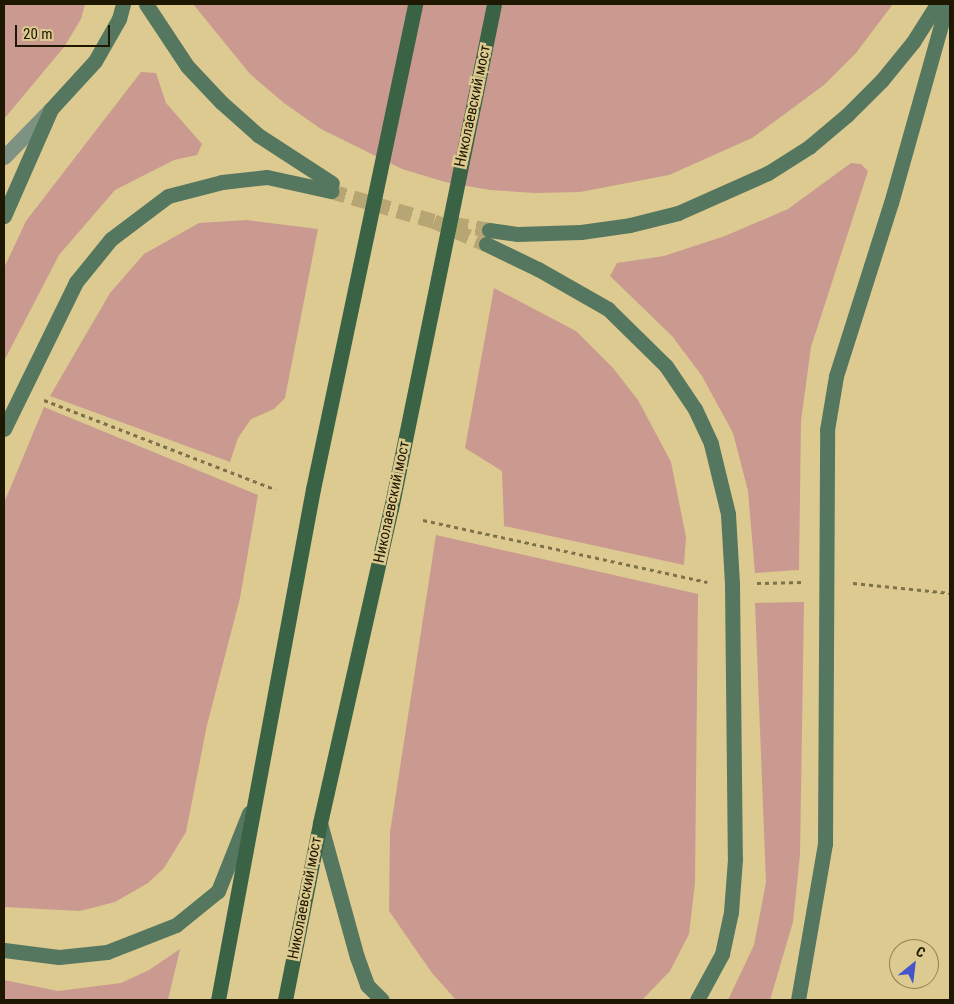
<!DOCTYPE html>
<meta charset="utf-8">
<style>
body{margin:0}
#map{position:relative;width:954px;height:1004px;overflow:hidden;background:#dcca90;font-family:"Roboto Condensed",sans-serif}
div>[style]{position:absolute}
.green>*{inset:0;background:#ca9a90}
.secondary-tunnel>*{height:15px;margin-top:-7.5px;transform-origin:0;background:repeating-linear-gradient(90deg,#b6a674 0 15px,transparent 0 23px)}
.path>*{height:3px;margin-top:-1.5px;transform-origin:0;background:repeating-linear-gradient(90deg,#7e724a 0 4px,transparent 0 8px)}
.street>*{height:15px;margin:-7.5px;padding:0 7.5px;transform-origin:7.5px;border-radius:7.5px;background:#7d9282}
.secondary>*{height:15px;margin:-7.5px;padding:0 7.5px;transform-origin:7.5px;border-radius:7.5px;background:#56775f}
.primary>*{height:15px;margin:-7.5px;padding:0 7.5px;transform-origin:7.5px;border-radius:7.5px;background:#3a6346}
.primary-bridge>*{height:15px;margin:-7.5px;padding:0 7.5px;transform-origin:7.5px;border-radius:7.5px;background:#3a6346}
span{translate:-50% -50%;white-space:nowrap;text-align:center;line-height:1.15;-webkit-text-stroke:5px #dcca90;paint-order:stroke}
.street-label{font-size:15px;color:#1e1702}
.frame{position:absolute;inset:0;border:5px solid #1e1702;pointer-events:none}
.north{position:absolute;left:889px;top:939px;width:50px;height:50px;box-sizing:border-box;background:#dcca90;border:1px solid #908257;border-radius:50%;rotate:29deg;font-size:14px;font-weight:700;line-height:20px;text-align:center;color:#1e1702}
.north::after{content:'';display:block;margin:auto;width:18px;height:22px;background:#4554c8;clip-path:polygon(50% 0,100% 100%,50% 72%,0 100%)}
.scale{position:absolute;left:15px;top:25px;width:95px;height:22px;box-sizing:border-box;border:2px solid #1e1702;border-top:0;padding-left:6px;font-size:15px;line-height:18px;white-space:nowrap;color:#1e1702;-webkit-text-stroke:4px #dcca90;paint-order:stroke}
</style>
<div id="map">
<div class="green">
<i style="clip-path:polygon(4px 4px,85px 4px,81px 19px,64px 47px,4px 119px)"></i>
<i style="clip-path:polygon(193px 4px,893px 4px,856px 53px,824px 85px,752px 138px,669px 175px,580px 192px,535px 193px,490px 190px,445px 182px,402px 169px,321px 129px,284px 103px,250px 74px)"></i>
<i style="clip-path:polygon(141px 72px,156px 73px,166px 103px,202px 144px,197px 155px,174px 160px,115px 190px,59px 255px,4px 361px,4px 268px,26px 221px)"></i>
<i style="clip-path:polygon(851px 163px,861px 164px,868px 171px,811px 347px,801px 421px,799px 570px,755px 573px,748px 491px,733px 433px,702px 376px,672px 336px,610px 276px,617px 263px,664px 256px,725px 236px,788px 209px)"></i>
<i style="clip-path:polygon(247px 220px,318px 229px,285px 398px,274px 409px,251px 419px,238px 438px,230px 462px,50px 396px,110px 293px,144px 254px,199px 223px)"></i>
<i style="clip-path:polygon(494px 288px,576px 331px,613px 368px,638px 400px,671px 462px,686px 537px,684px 565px,504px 526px,502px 471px,465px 448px)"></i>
<i style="clip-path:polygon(44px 407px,258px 495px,240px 598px,207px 725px,186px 832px,164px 868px,148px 883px,115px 902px,80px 911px,4px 907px,4px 503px)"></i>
<i style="clip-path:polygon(436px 535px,698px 594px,695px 883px,689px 934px,670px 971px,642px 1000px,456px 1000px,432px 973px,389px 911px,390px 832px)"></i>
<i style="clip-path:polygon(804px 602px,800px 855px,793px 922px,770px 1000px,728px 1000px,754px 945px,766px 882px,755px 603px)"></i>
<i style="clip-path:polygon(180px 949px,168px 1000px,4px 1000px,4px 980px,58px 991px,121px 983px,149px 970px)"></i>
</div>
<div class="secondary-tunnel">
<i style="left:331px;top:191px;width:107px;rotate:16.2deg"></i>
<i style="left:434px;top:221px;width:57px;rotate:23.9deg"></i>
<i style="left:453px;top:224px;width:36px;rotate:9deg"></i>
</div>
<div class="path">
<i style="left:44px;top:400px;width:248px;rotate:21.1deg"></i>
<i style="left:423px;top:520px;width:291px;rotate:12.3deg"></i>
<i style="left:757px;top:583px;width:45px;rotate:-1.3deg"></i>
<i style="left:853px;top:583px;width:98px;rotate:5.9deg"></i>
</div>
<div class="street">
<i style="left:4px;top:157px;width:66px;rotate:-45.6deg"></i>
</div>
<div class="secondary">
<i style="left:146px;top:4px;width:74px;rotate:56.5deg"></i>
<i style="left:187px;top:66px;width:50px;rotate:46.6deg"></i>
<i style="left:221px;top:102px;width:50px;rotate:41.7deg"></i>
<i style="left:258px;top:135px;width:88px;rotate:33deg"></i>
<i style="left:4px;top:216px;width:117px;rotate:-66.3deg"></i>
<i style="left:51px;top:109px;width:65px;rotate:-47.5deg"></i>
<i style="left:95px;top:61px;width:48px;rotate:-60.3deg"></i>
<i style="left:119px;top:19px;width:16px;rotate:-75deg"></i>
<i style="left:489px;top:230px;width:28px;rotate:8deg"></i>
<i style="left:517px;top:234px;width:64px;rotate:-1.8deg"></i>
<i style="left:581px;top:232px;width:49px;rotate:-8.1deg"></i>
<i style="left:630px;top:225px;width:49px;rotate:-14deg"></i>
<i style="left:678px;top:213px;width:98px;rotate:-24deg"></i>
<i style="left:768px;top:173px;width:49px;rotate:-32.4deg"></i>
<i style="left:809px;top:147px;width:50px;rotate:-40.1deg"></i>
<i style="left:847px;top:115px;width:49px;rotate:-45deg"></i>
<i style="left:882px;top:80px;width:49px;rotate:-50.8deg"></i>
<i style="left:913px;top:42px;width:45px;rotate:-57.7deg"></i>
<i style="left:486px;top:244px;width:58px;rotate:25.7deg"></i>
<i style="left:538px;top:269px;width:81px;rotate:29.7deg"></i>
<i style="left:608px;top:309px;width:81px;rotate:44.5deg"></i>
<i style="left:666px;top:366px;width:52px;rotate:56deg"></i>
<i style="left:695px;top:409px;width:38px;rotate:65deg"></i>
<i style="left:711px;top:444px;width:72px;rotate:76.3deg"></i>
<i style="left:728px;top:514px;width:70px;rotate:86.7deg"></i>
<i style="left:732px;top:584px;width:275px;rotate:89.4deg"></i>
<i style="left:735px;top:859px;width:53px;rotate:94.3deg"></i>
<i style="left:731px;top:912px;width:43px;rotate:102.1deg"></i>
<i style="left:722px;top:954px;width:52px;rotate:118.5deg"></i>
<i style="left:4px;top:429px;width:164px;rotate:-63.9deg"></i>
<i style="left:76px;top:282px;width:55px;rotate:-50.9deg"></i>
<i style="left:111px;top:239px;width:71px;rotate:-37deg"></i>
<i style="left:168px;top:196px;width:56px;rotate:-14.5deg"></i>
<i style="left:222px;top:182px;width:45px;rotate:-6.3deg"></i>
<i style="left:267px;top:177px;width:66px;rotate:12.3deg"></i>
<i style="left:320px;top:823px;width:139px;rotate:74.6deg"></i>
<i style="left:357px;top:957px;width:30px;rotate:70deg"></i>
<i style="left:367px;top:985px;width:21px;rotate:45deg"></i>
<i style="left:4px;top:950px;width:55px;rotate:7.3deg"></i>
<i style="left:59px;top:957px;width:48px;rotate:-5.9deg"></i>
<i style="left:107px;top:952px;width:74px;rotate:-21.4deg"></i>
<i style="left:176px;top:925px;width:54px;rotate:-39deg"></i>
<i style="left:218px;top:891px;width:84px;rotate:-68.3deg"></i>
<i style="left:798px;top:1000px;width:158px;rotate:-80.2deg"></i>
<i style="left:825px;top:844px;width:414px;rotate:-89.7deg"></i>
<i style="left:827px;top:430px;width:55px;rotate:-80.5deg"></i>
<i style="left:836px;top:376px;width:182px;rotate:-72.4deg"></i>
<i style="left:891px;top:203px;width:207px;rotate:-74.3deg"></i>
</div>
<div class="primary">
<i style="left:218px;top:1000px;width:520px;rotate:-79.47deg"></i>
<i style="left:285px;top:1000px;width:180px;rotate:-78.8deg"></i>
<i style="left:320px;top:823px;width:322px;rotate:-77.3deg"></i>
</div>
<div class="primary-bridge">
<i style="left:313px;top:489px;width:496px;rotate:-78.1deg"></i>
<i style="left:391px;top:509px;width:515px;rotate:-78.47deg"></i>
</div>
<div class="street-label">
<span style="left:473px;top:106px;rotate:-78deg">Николаевский мост</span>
<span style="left:392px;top:502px;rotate:-78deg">Николаевский мост</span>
<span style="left:305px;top:898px;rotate:-79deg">Николаевский мост</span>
</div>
<div class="frame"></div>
<div class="north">С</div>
<div class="scale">20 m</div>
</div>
